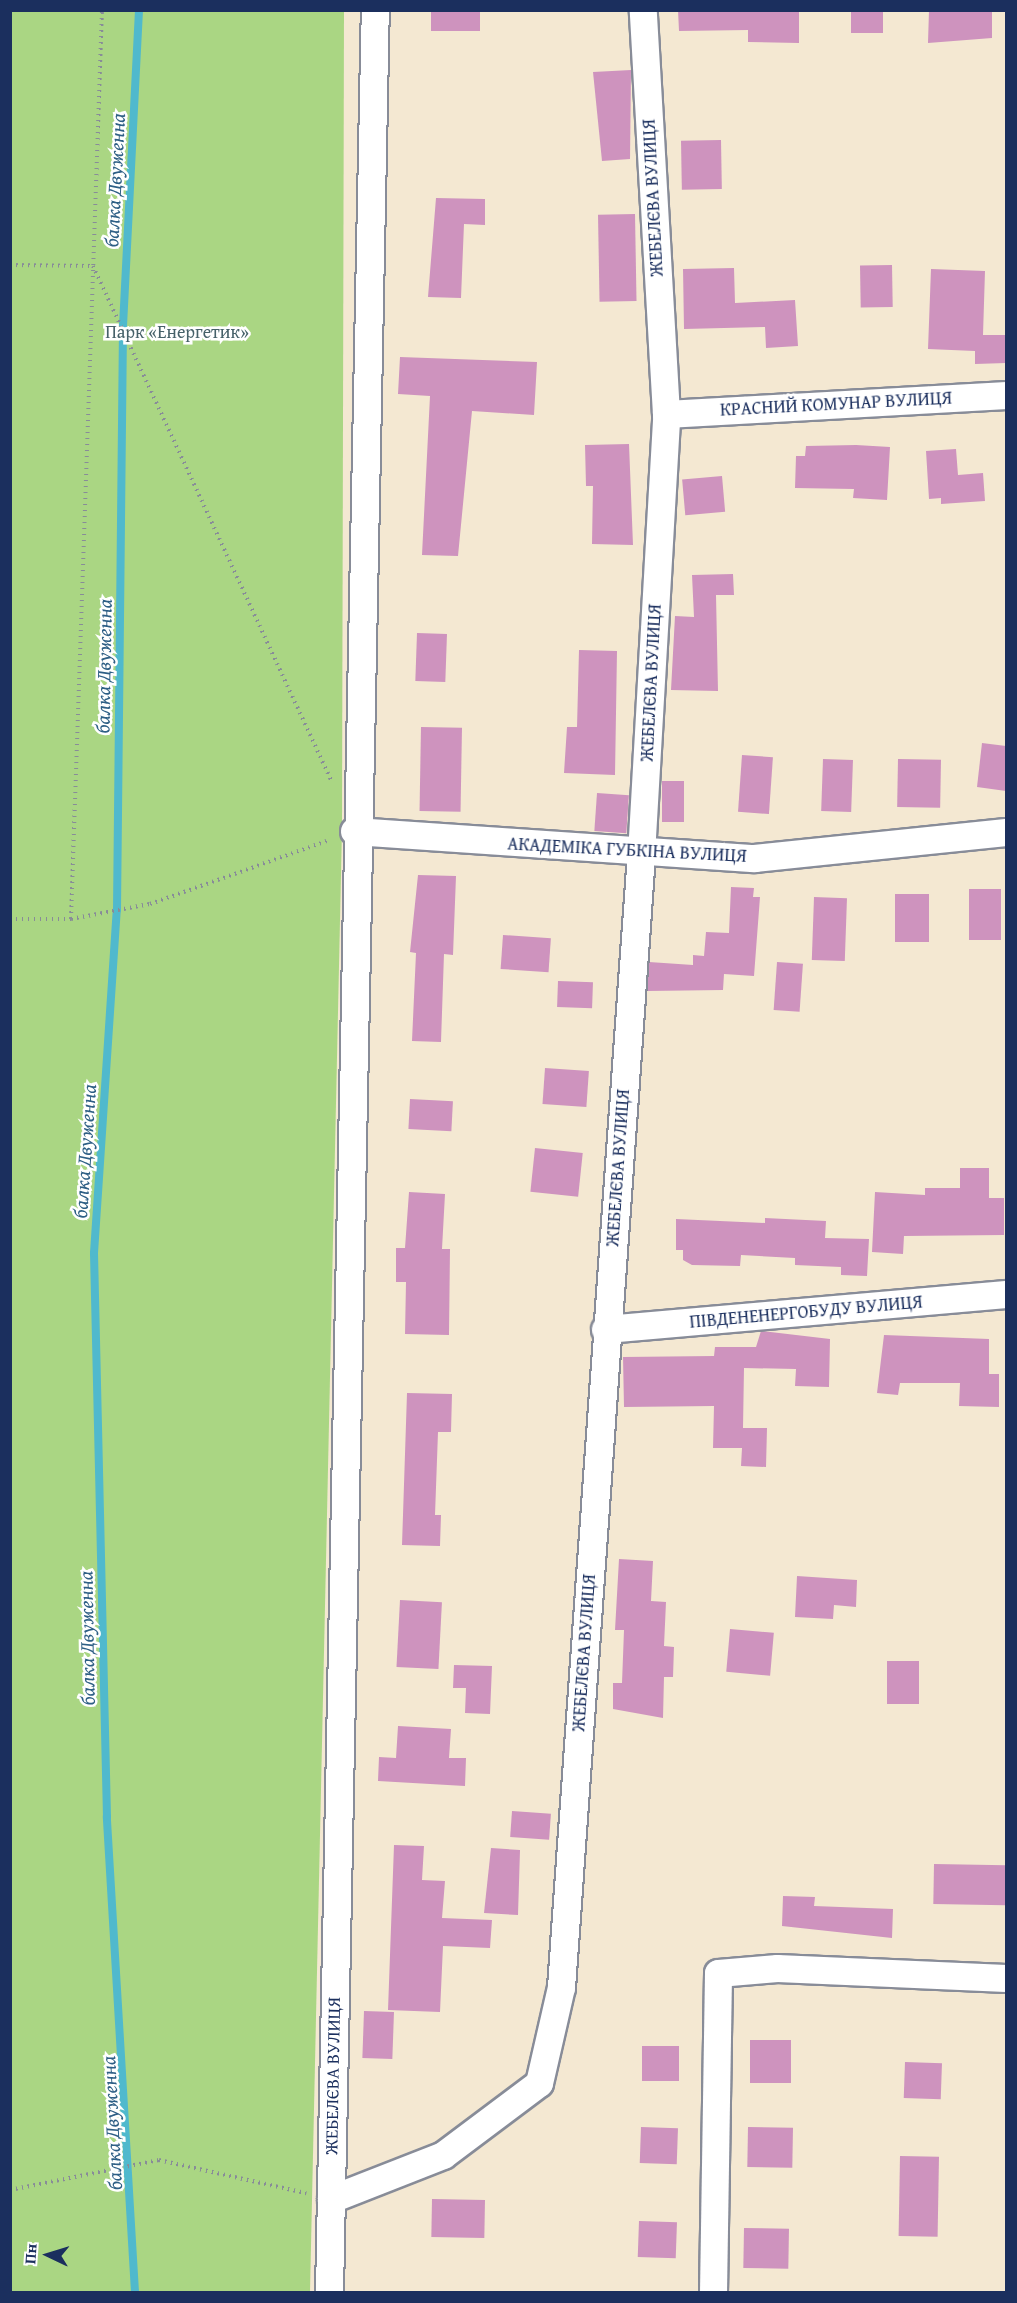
<!DOCTYPE html>
<meta charset="utf-8">
<style>
body{margin:0}
#map{position:relative;width:1017px;height:2303px;overflow:hidden;background:#f4e8d2;font-family:"Gentium Book Plus",serif}
div>[style]{position:absolute}
.green>*{inset:0;background:#aad683}
.stream>*{height:8px;margin:-4px;padding:0 4px;transform-origin:4px;border-radius:4px;background:#50b9cd}
.building>*{inset:0;background:#ce93be;transform-origin:0 0}
.path>*{height:4px;margin-top:-2px;transform-origin:0;background:repeating-linear-gradient(90deg,#888c98 0 1.5px,transparent 0 6px)}
.roads{filter:drop-shadow(2px 0 #888c98) drop-shadow(-2px 0 #888c98) drop-shadow(0 2px #888c98) drop-shadow(0 -2px #888c98)}
.minor>*{height:27px;margin:-13.5px;padding:0 13.5px;transform-origin:13.5px;border-radius:13.5px;background:#fff}
span{translate:-50% -50%;white-space:nowrap;text-align:center;line-height:1.15;-webkit-text-stroke:5px #fff;paint-order:stroke}
.street-label{font-size:18px;color:#1b2f5e}
.park-label{font-size:18px;color:#466169}
.water-label{font-size:20px;color:#2e5f85;font-style:italic}
.frame{position:absolute;inset:0;border:12px solid #1b2f5e;pointer-events:none}
.north{position:absolute;left:18px;top:2225px;width:60px;height:60px;-webkit-text-stroke:4px #fff;paint-order:stroke;rotate:274deg;font-size:16px;font-weight:700;line-height:24px;text-align:center;color:#1b2f5e}
.north::after{content:'';display:block;margin:auto;width:21px;height:27px;background:#1b2f5e;clip-path:polygon(50% 0,100% 100%,50% 72%,0 100%)}
</style>
<div id="map">
<div class="green">
<i style="clip-path:polygon(11px 11px,344px 11px,342px 829px,310px 2292px,11px 2292px)"></i>
</div>
<div class="stream">
<i style="left:135px;top:2292px;width:476px;rotate:-93.4deg"></i>
<i style="left:107px;top:1817px;width:564px;rotate:-91.32deg"></i>
<i style="left:94px;top:1253px;width:344px;rotate:-86.2deg"></i>
<i style="left:117px;top:910px;width:584px;rotate:-89.41deg"></i>
<i style="left:123px;top:326px;width:316px;rotate:-87.1deg"></i>
</div>
<div class="building">
<i style="left:431px;top:10px;width:49px;height:21px"></i>
<i style="clip-path:polygon(678px 10px,799px 10px,799px 43px,748px 42px,748px 30px,679px 31px)"></i>
<i style="left:851px;top:10px;width:32px;height:23px"></i>
<i style="clip-path:polygon(929px 10px,992px 10px,992px 38px,928px 43px)"></i>
<i style="clip-path:polygon(631px 70px,630px 159px,602px 161px,593px 72px)"></i>
<i style="left:721px;top:140px;width:49px;height:40px;rotate:89deg"></i>
<i style="clip-path:polygon(436px 198px,485px 199px,485px 225px,464px 224px,461px 298px,428px 297px)"></i>
<i style="left:635px;top:214px;width:87px;height:37px;rotate:89deg"></i>
<i style="left:892px;top:265px;width:42px;height:32px;rotate:89deg"></i>
<i style="clip-path:polygon(734px 268px,735px 303px,795px 300px,798px 346px,766px 348px,765px 327px,684px 329px,683px 269px)"></i>
<i style="clip-path:polygon(931px 269px,985px 271px,983px 335px,1006px 335px,1006px 363px,975px 364px,975px 351px,928px 349px)"></i>
<i style="clip-path:polygon(400px 357px,537px 362px,534px 415px,472px 411px,458px 556px,422px 555px,430px 396px,398px 394px)"></i>
<i style="clip-path:polygon(629px 444px,633px 545px,592px 544px,593px 486px,586px 486px,585px 445px)"></i>
<i style="clip-path:polygon(856px 445px,890px 447px,887px 500px,853px 498px,854px 489px,795px 488px,796px 456px,805px 456px,806px 446px)"></i>
<i style="clip-path:polygon(956px 449px,958px 475px,983px 473px,985px 501px,941px 504px,941px 498px,929px 499px,926px 451px)"></i>
<i style="left:722px;top:476px;width:36px;height:40px;rotate:85deg"></i>
<i style="clip-path:polygon(733px 574px,734px 595px,716px 595px,718px 691px,671px 690px,675px 616px,694px 617px,692px 575px)"></i>
<i style="left:417px;top:633px;width:30px;height:48px;rotate:2deg"></i>
<i style="clip-path:polygon(579px 650px,617px 651px,615px 775px,564px 773px,567px 727px,577px 727px)"></i>
<i style="left:421px;top:727px;width:41px;height:84px;rotate:1deg"></i>
<i style="clip-path:polygon(982px 743px,1006px 746px,1006px 791px,977px 787px)"></i>
<i style="left:742px;top:755px;width:31px;height:57px;rotate:4deg"></i>
<i style="left:823px;top:759px;width:30px;height:52px;rotate:2deg"></i>
<i style="left:898px;top:759px;width:43px;height:48px;rotate:1deg"></i>
<i style="left:662px;top:781px;width:22px;height:41px"></i>
<i style="left:597px;top:793px;width:32px;height:38px;rotate:4deg"></i>
<i style="clip-path:polygon(418px 875px,456px 876px,453px 955px,444px 954px,441px 1042px,412px 1041px,416px 953px,410px 952px)"></i>
<i style="clip-path:polygon(731px 887px,754px 888px,753px 897px,760px 897px,754px 976px,724px 974px,723px 990px,647px 991px,649px 962px,693px 965px,693px 955px,704px 956px,706px 932px,729px 933px)"></i>
<i style="left:969px;top:889px;width:32px;height:51px"></i>
<i style="left:895px;top:894px;width:34px;height:48px"></i>
<i style="left:814px;top:897px;width:33px;height:63px;rotate:2deg"></i>
<i style="left:503px;top:935px;width:48px;height:34px;rotate:4deg"></i>
<i style="left:777px;top:962px;width:26px;height:48px;rotate:4deg"></i>
<i style="left:558px;top:981px;width:35px;height:26px;rotate:2deg"></i>
<i style="left:545px;top:1068px;width:44px;height:36px;rotate:4deg"></i>
<i style="left:410px;top:1099px;width:43px;height:30px;rotate:3deg"></i>
<i style="left:535px;top:1148px;width:48px;height:44px;rotate:6deg"></i>
<i style="clip-path:polygon(960px 1168px,989px 1168px,989px 1198px,1004px 1198px,1004px 1235px,904px 1236px,903px 1254px,872px 1252px,875px 1192px,925px 1195px,925px 1188px,960px 1188px)"></i>
<i style="clip-path:polygon(409px 1192px,445px 1194px,442px 1249px,450px 1249px,449px 1335px,405px 1334px,406px 1282px,396px 1282px,396px 1248px,405px 1248px)"></i>
<i style="clip-path:polygon(765px 1218px,826px 1221px,825px 1238px,869px 1239px,867px 1276px,841px 1275px,841px 1267px,795px 1265px,795px 1258px,741px 1255px,740px 1266px,692px 1265px,683px 1260px,683px 1250px,676px 1250px,676px 1219px,765px 1223px)"></i>
<i style="clip-path:polygon(761px 1331px,830px 1339px,829px 1387px,795px 1386px,796px 1369px,744px 1368px,743px 1428px,767px 1428px,766px 1467px,741px 1466px,742px 1448px,713px 1448px,714px 1406px,624px 1407px,623px 1357px,714px 1356px,715px 1347px,756px 1347px)"></i>
<i style="clip-path:polygon(884px 1335px,989px 1339px,989px 1374px,999px 1374px,999px 1407px,959px 1406px,960px 1383px,900px 1383px,898px 1395px,877px 1393px)"></i>
<i style="clip-path:polygon(407px 1393px,452px 1394px,451px 1432px,438px 1432px,435px 1515px,441px 1515px,440px 1546px,402px 1545px)"></i>
<i style="clip-path:polygon(619px 1559px,653px 1561px,651px 1601px,666px 1602px,664px 1646px,674px 1647px,673px 1677px,664px 1677px,663px 1718px,613px 1709px,613px 1683px,622px 1683px,624px 1630px,615px 1630px)"></i>
<i style="clip-path:polygon(797px 1576px,857px 1580px,856px 1607px,834px 1605px,833px 1619px,795px 1617px)"></i>
<i style="left:400px;top:1600px;width:42px;height:67px;rotate:3deg"></i>
<i style="left:730px;top:1629px;width:44px;height:43px;rotate:5deg"></i>
<i style="left:887px;top:1661px;width:32px;height:43px"></i>
<i style="clip-path:polygon(454px 1665px,492px 1666px,490px 1714px,465px 1713px,466px 1688px,453px 1688px)"></i>
<i style="clip-path:polygon(398px 1726px,451px 1729px,449px 1758px,466px 1758px,465px 1786px,378px 1781px,379px 1757px,396px 1758px)"></i>
<i style="left:512px;top:1811px;width:39px;height:26px;rotate:4deg"></i>
<i style="clip-path:polygon(394px 1845px,424px 1846px,422px 1880px,445px 1881px,442px 1918px,492px 1920px,490px 1948px,443px 1946px,440px 2012px,388px 2010px)"></i>
<i style="clip-path:polygon(491px 1848px,520px 1850px,518px 1915px,484px 1913px)"></i>
<i style="left:934px;top:1864px;width:72px;height:40px;rotate:1deg"></i>
<i style="clip-path:polygon(783px 1896px,815px 1897px,814px 1906px,893px 1909px,892px 1938px,782px 1926px)"></i>
<i style="left:364px;top:2011px;width:30px;height:47px;rotate:2deg"></i>
<i style="left:750px;top:2040px;width:41px;height:43px"></i>
<i style="left:642px;top:2046px;width:37px;height:35px"></i>
<i style="left:905px;top:2062px;width:37px;height:36px;rotate:2deg"></i>
<i style="left:641px;top:2127px;width:37px;height:36px;rotate:2deg"></i>
<i style="left:748px;top:2127px;width:45px;height:40px;rotate:1deg"></i>
<i style="left:900px;top:2156px;width:39px;height:80px;rotate:1deg"></i>
<i style="left:432px;top:2199px;width:53px;height:38px;rotate:1deg"></i>
<i style="left:639px;top:2221px;width:38px;height:36px;rotate:2deg"></i>
<i style="left:744px;top:2228px;width:45px;height:40px;rotate:1deg"></i>
</div>
<div class="path">
<i style="left:10px;top:265px;width:83px;rotate:0.7deg"></i>
<i style="left:93px;top:266px;width:569px;rotate:65.15deg"></i>
<i style="left:10px;top:919px;width:61px"></i>
<i style="left:71px;top:919px;width:80px;rotate:-10.8deg"></i>
<i style="left:150px;top:904px;width:191px;rotate:-19.6deg"></i>
<i style="left:71px;top:919px;width:910px;rotate:-88.05deg"></i>
<i style="left:10px;top:2190px;width:152px;rotate:-11.4deg"></i>
<i style="left:159px;top:2160px;width:151px;rotate:12.7deg"></i>
</div>
<div class="roads">
<div class="minor">
<i style="left:666px;top:414px;width:341px;rotate:-3.2deg"></i>
<i style="left:354px;top:831px;width:401px;rotate:3.9deg"></i>
<i style="left:754px;top:858px;width:253px;rotate:-5.9deg"></i>
<i style="left:605px;top:1329px;width:403px;rotate:-5deg"></i>
<i style="left:331px;top:2199px;width:120px;rotate:-21.4deg"></i>
<i style="left:443px;top:2155px;width:120px;rotate:-36.9deg"></i>
<i style="left:539px;top:2083px;width:98px;rotate:-77.1deg"></i>
<i style="left:561px;top:1987px;width:1136px;rotate:-85.96deg"></i>
<i style="left:641px;top:854px;width:441px;rotate:-86.7deg"></i>
<i style="left:666px;top:414px;width:405px;rotate:-93.3deg"></i>
<i style="left:329px;top:2292px;width:2282px;rotate:-88.85deg"></i>
<i style="left:713px;top:2292px;width:319px;rotate:-89.1deg"></i>
<i style="left:718px;top:1973px;width:59px;rotate:-4.8deg"></i>
<i style="left:777px;top:1968px;width:229px;rotate:2.5deg"></i>
</div>
</div>
<div class="street-label">
<span style="left:653px;top:198px;rotate:-93deg">ЖЕБЕЛЄВА ВУЛИЦЯ</span>
<span style="left:836px;top:404px;rotate:-3deg">КРАСНИЙ КОМУНАР ВУЛИЦЯ</span>
<span style="left:651px;top:683px;rotate:-87deg">ЖЕБЕЛЄВА ВУЛИЦЯ</span>
<span style="left:627px;top:850px;rotate:3deg">АКАДЕМІКА ГУБКІНА ВУЛИЦЯ</span>
<span style="left:618px;top:1168px;rotate:-86deg">ЖЕБЕЛЄВА ВУЛИЦЯ</span>
<span style="left:806px;top:1312px;rotate:-5deg">ПІВДЕНЕНЕРГОБУДУ ВУЛИЦЯ</span>
<span style="left:584px;top:1653px;rotate:-86deg">ЖЕБЕЛЄВА ВУЛИЦЯ</span>
<span style="left:333px;top:2076px;rotate:-89deg">ЖЕБЕЛЄВА ВУЛИЦЯ</span>
</div>
<div class="park-label">
<span style="left:177px;top:332px">Парк «Енергетик»</span>
</div>
<div class="water-label">
<span style="left:114px;top:180px;rotate:-87deg">балка Двуженна</span>
<span style="left:103px;top:666px;rotate:-89deg">балка Двуженна</span>
<span style="left:84px;top:1151px;rotate:-86deg">балка Двуженна</span>
<span style="left:86px;top:1638px;rotate:-91deg">балка Двуженна</span>
<span style="left:111px;top:2123px;rotate:-93deg">балка Двуженна</span>
</div>
<div class="frame"></div>
<div class="north">Пн</div>
</div>
